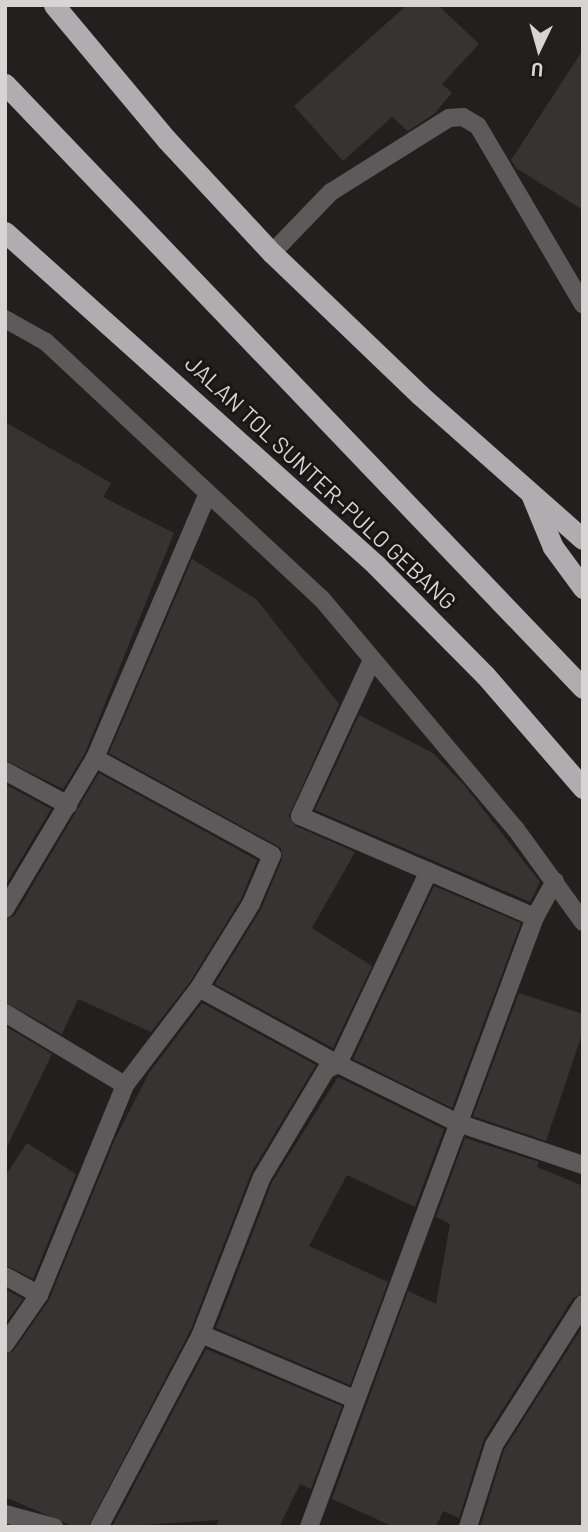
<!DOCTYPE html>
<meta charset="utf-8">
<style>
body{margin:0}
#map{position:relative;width:588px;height:1532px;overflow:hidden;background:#231f1e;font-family:Barlow,sans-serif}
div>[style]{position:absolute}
.building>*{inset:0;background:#373332}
.minor>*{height:18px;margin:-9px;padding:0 9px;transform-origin:9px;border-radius:9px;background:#5c5a5b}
.motorway>*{height:21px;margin:-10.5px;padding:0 10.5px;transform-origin:10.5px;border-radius:10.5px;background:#b0acaf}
span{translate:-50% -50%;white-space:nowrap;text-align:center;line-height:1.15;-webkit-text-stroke:6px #191615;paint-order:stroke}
.street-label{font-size:23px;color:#d7d5d4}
.frame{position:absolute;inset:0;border:7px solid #d7d5d4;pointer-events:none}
.north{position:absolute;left:504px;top:14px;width:70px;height:70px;-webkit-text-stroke:5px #191615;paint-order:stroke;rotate:185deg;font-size:19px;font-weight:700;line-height:28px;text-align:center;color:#d7d5d4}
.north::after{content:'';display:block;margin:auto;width:24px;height:32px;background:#d7d5d4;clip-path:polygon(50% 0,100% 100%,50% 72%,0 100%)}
</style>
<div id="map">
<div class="building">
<i style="clip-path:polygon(407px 5px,438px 5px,479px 44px,442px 84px,452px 93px,434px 114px,408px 131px,392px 117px,343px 161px,294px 106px)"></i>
<i style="clip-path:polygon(583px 50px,583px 210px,516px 168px,511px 160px)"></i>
<i style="clip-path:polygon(5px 422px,111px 483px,103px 497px,174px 533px,85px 753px,63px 789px,5px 760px)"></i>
<i style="clip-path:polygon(192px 559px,256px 599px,339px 704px,289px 816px,296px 826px,355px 852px,312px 928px,372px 966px,333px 1048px,215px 984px,261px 909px,282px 859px,281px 848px,109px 753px)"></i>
<i style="clip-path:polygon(359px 715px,433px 753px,464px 785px,540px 882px,530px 902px,315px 810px)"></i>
<i style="clip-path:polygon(99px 773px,257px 860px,241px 899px,190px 982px,151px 1032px,78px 999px,62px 1034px,5px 1002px,5px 920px,15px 915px)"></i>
<i style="clip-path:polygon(5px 784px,51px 809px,5px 886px)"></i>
<i style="clip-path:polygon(434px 886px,521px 923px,452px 1108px,353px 1059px)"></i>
<i style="clip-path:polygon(519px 993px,583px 1014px,583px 1031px,546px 1141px,473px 1116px)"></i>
<i style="clip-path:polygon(202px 1003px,316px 1065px,252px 1171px,191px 1329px,88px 1527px,75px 1527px,5px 1497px,5px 1355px,14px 1350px,49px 1300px,115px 1139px,149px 1073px)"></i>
<i style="clip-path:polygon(5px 1026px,52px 1054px,5px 1151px)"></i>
<i style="clip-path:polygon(338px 1077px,444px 1129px,415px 1207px,347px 1175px,309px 1246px,388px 1282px,350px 1385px,216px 1328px,272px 1182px)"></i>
<i style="clip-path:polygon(465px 1138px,539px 1162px,537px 1167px,583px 1186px,583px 1293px,573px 1298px,484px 1439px,459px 1518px,443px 1511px,436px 1527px,394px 1527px,332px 1499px,408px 1291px,436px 1304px,450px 1224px,436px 1217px)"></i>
<i style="clip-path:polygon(27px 1143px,76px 1174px,33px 1279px,5px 1265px,5px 1176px)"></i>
<i style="clip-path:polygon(5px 1289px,23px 1299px,5px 1324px)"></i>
<i style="clip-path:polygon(583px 1326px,583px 1527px,480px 1527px,504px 1450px)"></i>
<i style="clip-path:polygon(206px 1349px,342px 1406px,311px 1489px,300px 1484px,279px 1527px,216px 1527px,219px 1520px,112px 1527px)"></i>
</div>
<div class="minor">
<i style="left:272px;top:253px;width:85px;rotate:-46deg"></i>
<i style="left:331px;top:192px;width:139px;rotate:-32.1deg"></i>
<i style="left:449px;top:118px;width:14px;rotate:-4deg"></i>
<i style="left:463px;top:117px;width:17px;rotate:31deg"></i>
<i style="left:478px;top:126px;width:207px;rotate:59.5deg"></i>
<i style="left:5px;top:319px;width:47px;rotate:29.3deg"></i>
<i style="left:46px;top:342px;width:376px;rotate:43deg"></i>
<i style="left:321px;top:598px;width:301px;rotate:49.9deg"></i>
<i style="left:515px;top:828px;width:116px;rotate:54.1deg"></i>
<i style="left:372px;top:660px;width:172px;rotate:114.8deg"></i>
<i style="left:300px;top:816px;width:256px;rotate:23.3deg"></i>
<i style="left:5px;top:771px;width:72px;rotate:28.4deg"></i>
<i style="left:5px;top:909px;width:176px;rotate:-59.2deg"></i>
<i style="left:95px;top:758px;width:286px;rotate:-66.9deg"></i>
<i style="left:199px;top:988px;width:158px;rotate:28.7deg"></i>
<i style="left:338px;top:1064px;width:134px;rotate:26.2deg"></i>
<i style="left:458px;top:1123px;width:132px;rotate:18.6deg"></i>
<i style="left:5px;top:1013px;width:140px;rotate:31deg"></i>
<i style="left:5px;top:1276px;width:39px;rotate:29deg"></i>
<i style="left:201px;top:1334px;width:166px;rotate:23deg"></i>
<i style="left:5px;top:1344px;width:60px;rotate:-55.2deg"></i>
<i style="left:39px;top:1295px;width:227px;rotate:-67.7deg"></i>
<i style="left:125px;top:1085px;width:122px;rotate:-52.7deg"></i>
<i style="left:199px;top:988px;width:99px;rotate:-58.2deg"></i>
<i style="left:251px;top:904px;width:53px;rotate:-66.8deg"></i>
<i style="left:272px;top:855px;width:202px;rotate:-151.3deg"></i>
<i style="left:5px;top:1514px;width:51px;rotate:14.9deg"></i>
<i style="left:99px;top:1527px;width:218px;rotate:-62.1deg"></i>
<i style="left:201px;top:1334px;width:168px;rotate:-68.8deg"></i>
<i style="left:262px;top:1177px;width:125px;rotate:-59.1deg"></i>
<i style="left:326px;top:1070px;width:13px;rotate:-27deg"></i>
<i style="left:338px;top:1064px;width:213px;rotate:-64.8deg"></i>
<i style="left:309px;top:1527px;width:651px;rotate:-69.67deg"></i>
<i style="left:535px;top:917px;width:41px;rotate:-60.9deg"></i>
<i style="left:468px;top:1527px;width:86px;rotate:-72.4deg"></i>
<i style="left:494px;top:1445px;width:167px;rotate:-57.7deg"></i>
</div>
<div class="motorway">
<i style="left:54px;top:5px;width:175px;rotate:50.1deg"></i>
<i style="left:166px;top:139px;width:156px;rotate:47.1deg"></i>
<i style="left:272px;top:253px;width:205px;rotate:43.8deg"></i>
<i style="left:420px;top:395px;width:217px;rotate:41.5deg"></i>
<i style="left:5px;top:84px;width:836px;rotate:46.26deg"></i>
<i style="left:5px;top:232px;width:499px;rotate:41.9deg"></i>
<i style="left:376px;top:565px;width:155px;rotate:45.3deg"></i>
<i style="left:485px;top:675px;width:150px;rotate:49.1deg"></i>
<i style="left:531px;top:494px;width:57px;rotate:67.5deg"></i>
<i style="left:553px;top:547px;width:51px;rotate:53.8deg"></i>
</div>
<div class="street-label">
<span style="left:321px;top:482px;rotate:43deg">JALAN TOL SUNTER–PULO GEBANG</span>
</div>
<div class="frame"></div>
<div class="north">U</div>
</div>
